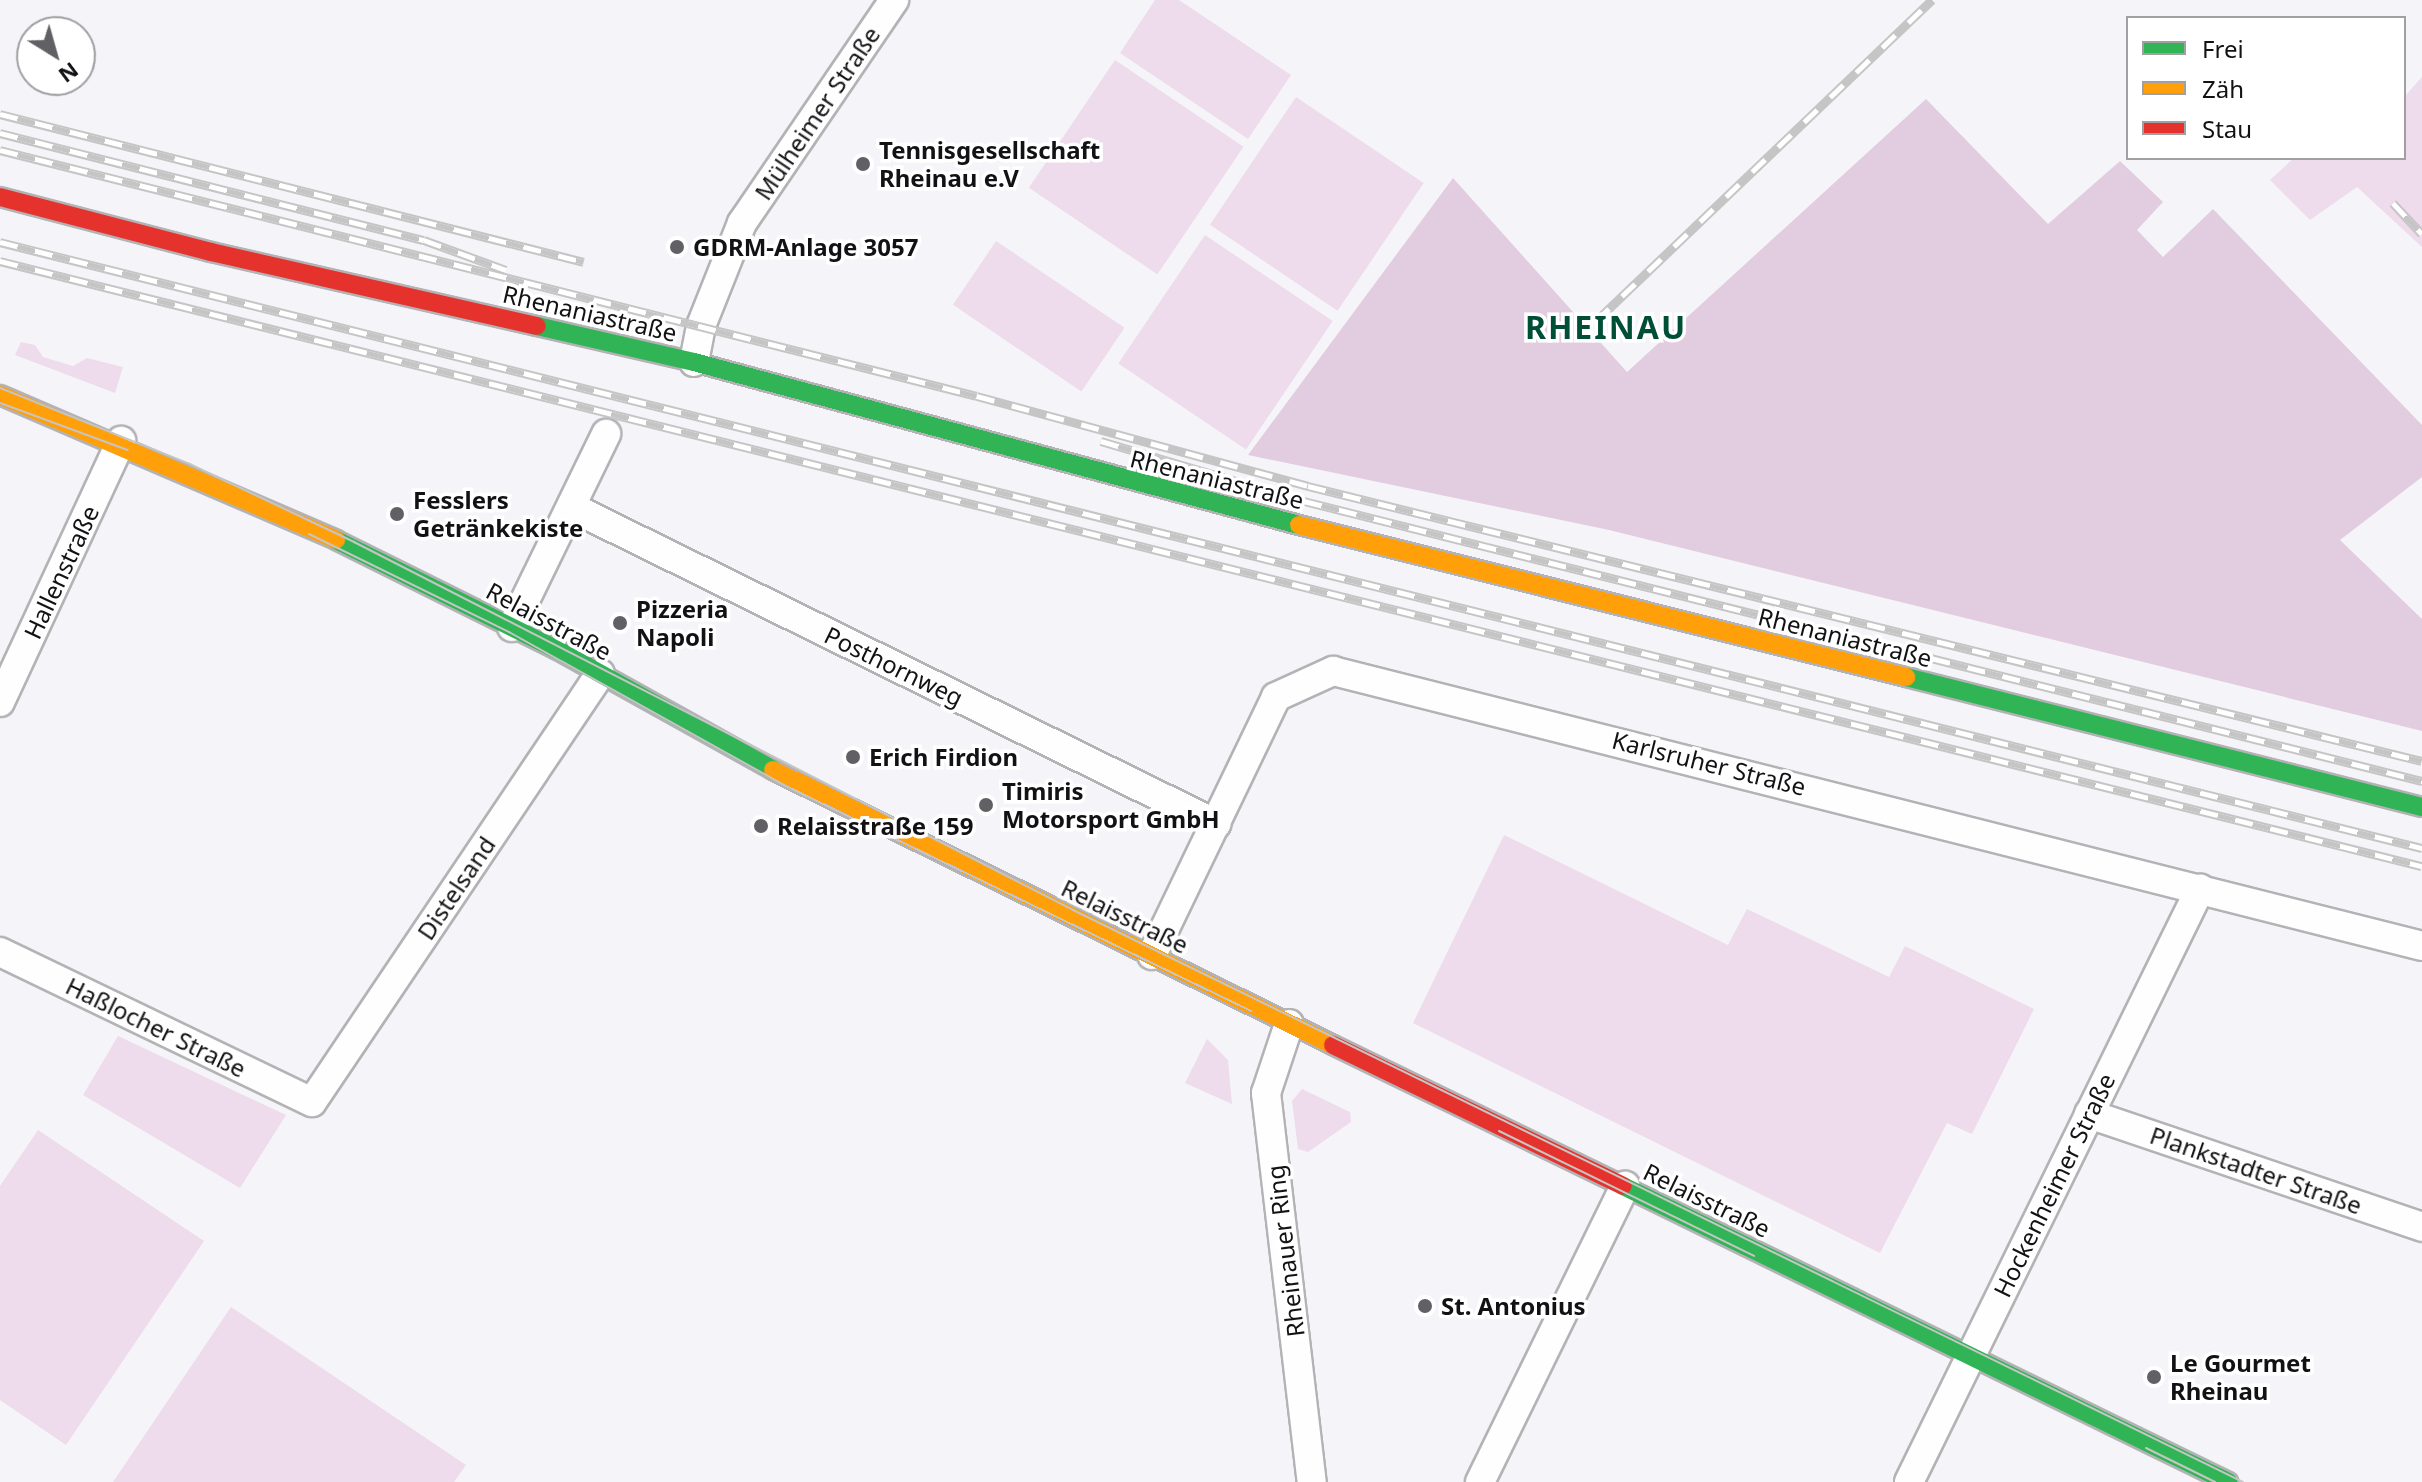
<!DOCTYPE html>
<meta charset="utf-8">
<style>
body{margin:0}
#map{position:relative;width:2422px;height:1482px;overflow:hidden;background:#f5f5f9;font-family:"Noto Sans",sans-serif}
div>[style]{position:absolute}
.green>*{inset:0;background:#eedbeb;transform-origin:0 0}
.forest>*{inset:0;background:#e2cde0}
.roads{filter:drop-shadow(2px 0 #b3b3b6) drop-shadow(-2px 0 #b3b3b6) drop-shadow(0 2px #b3b3b6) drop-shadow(0 -2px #b3b3b6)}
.street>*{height:28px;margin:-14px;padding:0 14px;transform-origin:14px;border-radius:14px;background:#fefefe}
.fast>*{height:18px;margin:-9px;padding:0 9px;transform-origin:9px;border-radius:9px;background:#30b455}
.slow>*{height:18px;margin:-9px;padding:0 9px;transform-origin:9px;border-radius:9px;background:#ff9f0a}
.jam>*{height:18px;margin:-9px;padding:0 9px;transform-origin:9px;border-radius:9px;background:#e5322d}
.tram>*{height:2px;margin:-1px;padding:0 1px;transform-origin:1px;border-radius:1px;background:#c5c5c5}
.rail>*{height:9px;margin-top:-4.5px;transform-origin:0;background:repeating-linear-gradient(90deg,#fff 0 18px,#c5c5c5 0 36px);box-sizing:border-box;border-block:2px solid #c5c5c5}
.dots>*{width:22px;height:22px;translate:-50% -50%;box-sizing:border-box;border:4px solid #fff;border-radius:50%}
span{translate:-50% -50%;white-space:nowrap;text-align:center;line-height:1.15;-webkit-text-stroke:7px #fff;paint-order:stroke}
.street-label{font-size:24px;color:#121215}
.poi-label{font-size:24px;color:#121215;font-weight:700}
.left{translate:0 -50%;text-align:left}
.district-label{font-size:32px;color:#014e36;font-weight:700;letter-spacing:2px}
.legend{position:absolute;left:2126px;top:16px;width:280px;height:144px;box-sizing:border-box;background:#fff;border:2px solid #a0a0a1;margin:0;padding:10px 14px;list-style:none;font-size:24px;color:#121215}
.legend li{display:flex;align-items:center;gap:16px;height:40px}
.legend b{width:40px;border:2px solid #a0a0a1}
.north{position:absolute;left:16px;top:16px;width:80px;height:80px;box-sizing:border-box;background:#fff;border:2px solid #a0a0a1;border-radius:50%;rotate:143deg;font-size:22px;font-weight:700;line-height:32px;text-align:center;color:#121215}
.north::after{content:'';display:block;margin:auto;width:28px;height:36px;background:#616165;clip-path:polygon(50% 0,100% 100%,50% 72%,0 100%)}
</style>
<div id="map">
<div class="green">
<i style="clip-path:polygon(1155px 0,1179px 0,1291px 75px,1248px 139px,1120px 53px)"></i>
<i style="left:1115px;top:60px;width:155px;height:154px;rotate:34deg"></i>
<i style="clip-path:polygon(2422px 77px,2422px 247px,2357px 187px,2310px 220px,2270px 180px,2294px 158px,2404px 158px,2404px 97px)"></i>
<i style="left:1296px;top:97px;width:154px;height:154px;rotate:34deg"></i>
<i style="left:1205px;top:235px;width:154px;height:155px;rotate:34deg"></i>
<i style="left:996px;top:241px;width:155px;height:77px;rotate:34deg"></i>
<i style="clip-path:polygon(21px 342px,35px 345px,43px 357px,73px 366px,87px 358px,123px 367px,115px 393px,15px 355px)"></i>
<i style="clip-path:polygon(1504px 835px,1728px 945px,1747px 909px,1889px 977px,1905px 946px,2034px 1009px,1972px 1134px,1947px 1123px,1880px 1253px,1413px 1023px)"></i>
<i style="clip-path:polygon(118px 1036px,286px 1115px,240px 1188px,83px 1095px)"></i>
<i style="clip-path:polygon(1207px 1039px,1228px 1060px,1232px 1104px,1185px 1083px)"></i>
<i style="clip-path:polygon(1302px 1089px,1350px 1112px,1351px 1122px,1308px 1152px,1298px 1149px,1292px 1101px)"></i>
<i style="clip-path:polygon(38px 1130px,204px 1241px,66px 1445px,0 1400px,0 1186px)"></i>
<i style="clip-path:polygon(231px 1307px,466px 1465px,454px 1482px,113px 1482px)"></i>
</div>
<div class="forest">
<i style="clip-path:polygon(1926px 99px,2048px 224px,2120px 161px,2163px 202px,2137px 230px,2163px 257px,2213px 209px,2422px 425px,2422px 477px,2340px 540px,2422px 619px,2422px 731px,1609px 530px,1248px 455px,1453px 178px,1627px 372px)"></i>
</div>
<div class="roads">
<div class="street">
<i style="left:694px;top:362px;width:37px;rotate:-79deg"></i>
<i style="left:701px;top:326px;width:111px;rotate:-68.3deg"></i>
<i style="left:742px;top:223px;width:270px;rotate:-55.7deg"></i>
<i style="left:571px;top:507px;width:719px;rotate:26.17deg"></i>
<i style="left:512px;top:627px;width:215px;rotate:-64deg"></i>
<i style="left:0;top:702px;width:288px;rotate:-65.1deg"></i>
<i style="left:0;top:952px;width:346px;rotate:25.7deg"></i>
<i style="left:312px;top:1102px;width:516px;rotate:-56.06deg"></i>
<i style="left:1152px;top:955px;width:286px;rotate:-64.3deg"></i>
<i style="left:1276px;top:697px;width:63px;rotate:-24.5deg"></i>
<i style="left:1333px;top:671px;width:1123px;rotate:14.17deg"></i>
<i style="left:1289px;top:1024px;width:73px;rotate:108.4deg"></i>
<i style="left:1266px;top:1093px;width:392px;rotate:83.3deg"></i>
<i style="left:2089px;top:1114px;width:352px;rotate:18.7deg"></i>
<i style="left:1480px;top:1482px;width:330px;rotate:-63.9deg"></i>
<i style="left:1909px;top:1482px;width:661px;rotate:-63.86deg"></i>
</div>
<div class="fast">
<i style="left:537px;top:326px;width:161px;rotate:12.9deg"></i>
<i style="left:694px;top:362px;width:627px;rotate:15.08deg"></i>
<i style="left:336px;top:540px;width:246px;rotate:26.4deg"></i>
<i style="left:556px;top:649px;width:248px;rotate:29.1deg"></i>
<i style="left:1906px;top:677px;width:532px;rotate:14.14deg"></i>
<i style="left:1623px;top:1186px;width:674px;rotate:26.07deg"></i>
</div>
<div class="slow">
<i style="left:0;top:395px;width:366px;rotate:23.3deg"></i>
<i style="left:1299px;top:525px;width:626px;rotate:14.06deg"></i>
<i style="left:773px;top:770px;width:624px;rotate:26.15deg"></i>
</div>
<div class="jam">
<i style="left:0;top:197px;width:218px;rotate:14.6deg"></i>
<i style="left:211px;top:252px;width:334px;rotate:12.8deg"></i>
<i style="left:1333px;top:1045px;width:322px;rotate:25.9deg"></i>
</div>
</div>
<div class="tram">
<i style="left:0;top:388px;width:205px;rotate:21.8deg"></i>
<i style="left:190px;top:464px;width:182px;rotate:25.4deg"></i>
<i style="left:354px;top:542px;width:808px;rotate:27.1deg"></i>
<i style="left:1073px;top:910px;width:1302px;rotate:26.05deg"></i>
<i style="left:0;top:403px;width:136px;rotate:20.2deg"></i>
<i style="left:309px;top:534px;width:223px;rotate:26.1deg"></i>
<i style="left:509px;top:632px;width:315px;rotate:29.1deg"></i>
<i style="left:784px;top:785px;width:519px;rotate:25.82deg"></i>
<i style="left:1499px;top:1131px;width:284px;rotate:26.1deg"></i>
<i style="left:2146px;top:1448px;width:77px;rotate:26.2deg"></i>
</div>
<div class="rail">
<i style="left:0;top:114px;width:602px;rotate:14.22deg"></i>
<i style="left:0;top:133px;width:437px;rotate:14.2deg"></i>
<i style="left:424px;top:240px;width:87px;rotate:20.1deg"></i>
<i style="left:0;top:150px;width:1007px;rotate:14.13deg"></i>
<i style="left:977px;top:396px;width:343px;rotate:15.2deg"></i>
<i style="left:1308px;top:486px;width:1147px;rotate:13.87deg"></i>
<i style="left:2393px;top:203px;width:42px;rotate:46.9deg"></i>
<i style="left:0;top:242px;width:2497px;rotate:14.05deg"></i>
<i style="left:0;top:261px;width:2496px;rotate:14.03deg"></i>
<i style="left:1596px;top:321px;width:465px;rotate:-43.7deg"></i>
<i style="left:1101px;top:441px;width:212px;rotate:16.5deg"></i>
<i style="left:1304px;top:501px;width:1153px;rotate:14.06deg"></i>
</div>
<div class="dots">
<i style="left:863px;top:164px;background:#616165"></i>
<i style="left:677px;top:247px;background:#616165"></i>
<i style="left:397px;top:514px;background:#616165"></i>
<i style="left:620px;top:623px;background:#616165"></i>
<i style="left:853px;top:757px;background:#616165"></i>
<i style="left:986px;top:805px;background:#616165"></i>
<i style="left:761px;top:826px;background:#616165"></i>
<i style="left:1425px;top:1306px;background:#616165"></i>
<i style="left:2154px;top:1377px;background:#616165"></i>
</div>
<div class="street-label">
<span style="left:817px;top:113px;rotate:-56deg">Mülheimer Straße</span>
<span style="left:590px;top:313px;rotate:13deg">Rhenaniastraße</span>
<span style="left:1217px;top:479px;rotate:14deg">Rhenaniastraße</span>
<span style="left:61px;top:572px;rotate:-65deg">Hallenstraße</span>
<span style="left:549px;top:621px;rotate:28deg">Relaisstraße</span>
<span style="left:1845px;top:637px;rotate:14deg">Rhenaniastraße</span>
<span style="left:894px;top:666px;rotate:26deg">Posthornweg</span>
<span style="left:1709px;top:763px;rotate:14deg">Karlsruher Straße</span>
<span style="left:456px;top:888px;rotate:-56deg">Distelsand</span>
<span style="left:1125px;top:916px;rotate:26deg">Relaisstraße</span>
<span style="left:156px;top:1027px;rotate:26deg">Haßlocher Straße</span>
<span style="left:2256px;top:1170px;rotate:19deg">Plankstadter Straße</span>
<span style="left:2054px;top:1185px;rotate:-64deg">Hockenheimer Straße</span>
<span style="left:1707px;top:1200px;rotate:26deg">Relaisstraße</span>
<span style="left:1285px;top:1251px;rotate:-97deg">Rheinauer Ring</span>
</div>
<div class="poi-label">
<span class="left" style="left:879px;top:164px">Tennisgesellschaft<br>Rheinau e.V</span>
<span class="left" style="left:693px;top:247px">GDRM-Anlage 3057</span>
<span class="left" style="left:413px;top:514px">Fesslers<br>Getränkekiste</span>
<span class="left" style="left:636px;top:623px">Pizzeria<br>Napoli</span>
<span class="left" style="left:869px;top:757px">Erich Firdion</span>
<span class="left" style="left:1002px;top:805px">Timiris<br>Motorsport GmbH</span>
<span class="left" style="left:777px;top:826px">Relaisstraße 159</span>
<span class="left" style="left:1441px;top:1306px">St. Antonius</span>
<span class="left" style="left:2170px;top:1377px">Le Gourmet<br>Rheinau</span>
</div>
<div class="district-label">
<span style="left:1606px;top:327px">RHEINAU</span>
</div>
<ul class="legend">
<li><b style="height:10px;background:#30b455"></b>Frei</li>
<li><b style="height:10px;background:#ff9f0a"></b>Zäh</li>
<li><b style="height:10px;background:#e5322d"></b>Stau</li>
</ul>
<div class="north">N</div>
</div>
